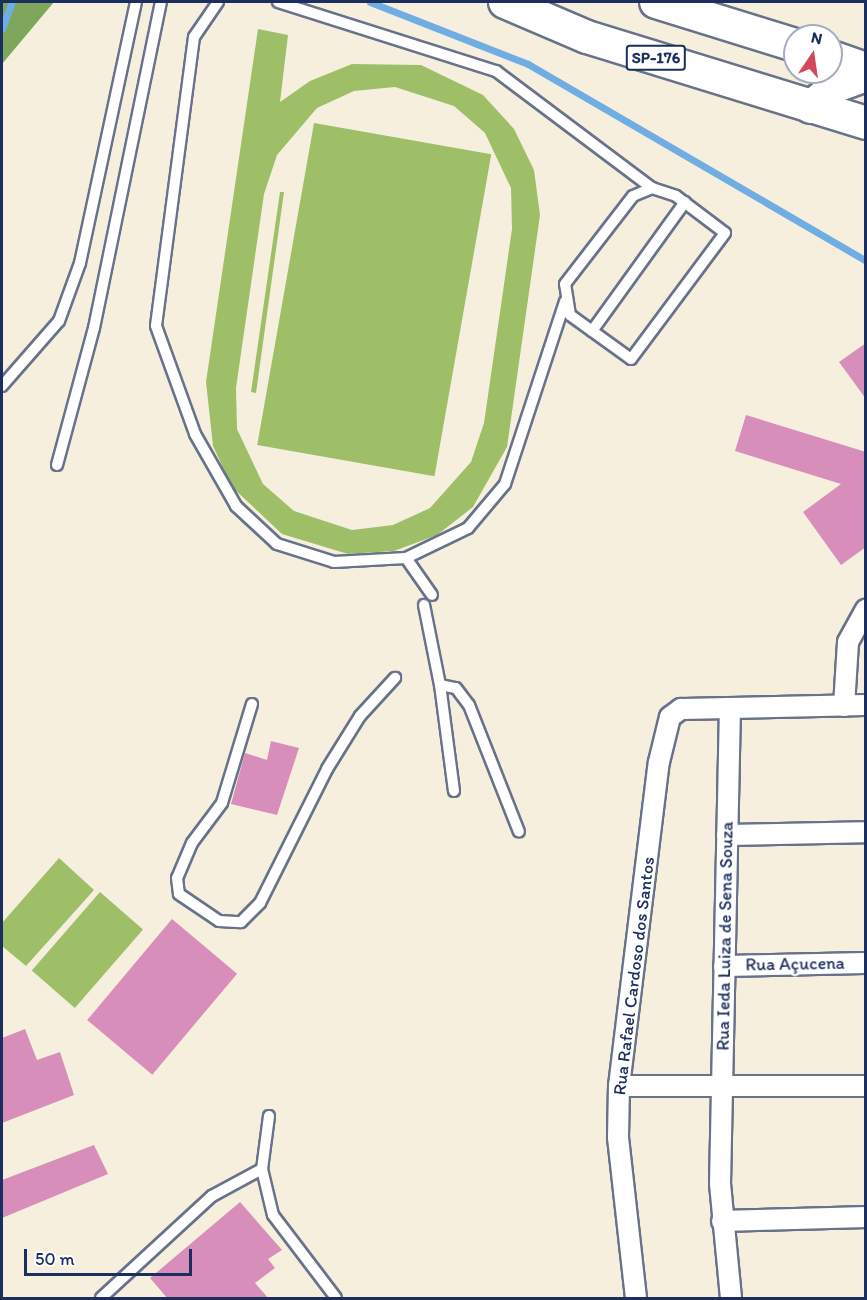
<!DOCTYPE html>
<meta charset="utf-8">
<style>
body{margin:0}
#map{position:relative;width:867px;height:1300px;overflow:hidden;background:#f6efdd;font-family:Itim,sans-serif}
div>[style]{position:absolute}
.green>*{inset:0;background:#9ebf68;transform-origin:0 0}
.forest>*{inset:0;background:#7ea65c}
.stream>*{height:7px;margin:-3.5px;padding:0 3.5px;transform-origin:3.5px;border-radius:3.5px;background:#70ade2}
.building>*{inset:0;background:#d88ebb;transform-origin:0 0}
.roads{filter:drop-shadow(2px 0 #68728a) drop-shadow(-2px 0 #68728a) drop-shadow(0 2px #68728a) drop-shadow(0 -2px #68728a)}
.service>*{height:10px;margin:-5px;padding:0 5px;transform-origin:5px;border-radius:5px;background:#fff}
.minor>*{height:20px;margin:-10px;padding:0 10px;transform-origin:10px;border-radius:10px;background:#fff}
.primary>*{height:32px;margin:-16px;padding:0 16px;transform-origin:16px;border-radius:16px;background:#fff}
span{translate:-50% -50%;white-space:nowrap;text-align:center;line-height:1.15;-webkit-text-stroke:5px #fff;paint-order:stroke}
.shield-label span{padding:2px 4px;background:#fff;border:2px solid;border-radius:4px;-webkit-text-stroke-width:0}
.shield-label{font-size:16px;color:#1b2f5e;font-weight:700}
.street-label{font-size:18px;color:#1b2f5e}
.frame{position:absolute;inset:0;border:3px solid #1b2f5e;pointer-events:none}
.north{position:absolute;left:783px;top:24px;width:60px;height:60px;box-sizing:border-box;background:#fff;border:2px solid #a4acbf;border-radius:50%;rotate:13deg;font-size:16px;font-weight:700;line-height:24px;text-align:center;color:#1b2f5e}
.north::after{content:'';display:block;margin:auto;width:21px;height:27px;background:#d1495b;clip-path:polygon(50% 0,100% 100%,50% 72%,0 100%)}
.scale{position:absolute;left:24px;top:1249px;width:168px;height:27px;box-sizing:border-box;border:3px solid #1b2f5e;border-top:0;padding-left:8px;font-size:18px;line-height:21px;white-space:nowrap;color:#1b2f5e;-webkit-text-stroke:4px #fff;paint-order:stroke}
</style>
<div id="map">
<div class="green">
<i style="clip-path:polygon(evenodd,258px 29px,288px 35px,280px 102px,310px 81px,352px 64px,421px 65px,483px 95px,514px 129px,534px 170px,540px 215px,507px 447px,473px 507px,437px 535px,394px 551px,348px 554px,282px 534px,232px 487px,213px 446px,206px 382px,258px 29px,395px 87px,454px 106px,485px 133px,511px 188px,512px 229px,484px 423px,471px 462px,430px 508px,393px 525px,352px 530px,294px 511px,263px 484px,237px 429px,236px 388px,264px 194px,277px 155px,317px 108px,354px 91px,395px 87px)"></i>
<i style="left:314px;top:123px;width:180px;height:327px;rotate:10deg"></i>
<i style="clip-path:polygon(280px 192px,284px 192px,256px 393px,251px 392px)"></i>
<i style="clip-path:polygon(59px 858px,94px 890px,26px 966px,2px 946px,2px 923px)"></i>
<i style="left:100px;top:892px;width:57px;height:104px;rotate:41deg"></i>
</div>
<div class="forest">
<i style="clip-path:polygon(2px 2px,54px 2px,2px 64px)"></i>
</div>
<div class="stream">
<i style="left:370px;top:2px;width:170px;rotate:21.4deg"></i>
<i style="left:528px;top:64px;width:391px;rotate:30.2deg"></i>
<i style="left:2px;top:29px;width:29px;rotate:-70deg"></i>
</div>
<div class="building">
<i style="clip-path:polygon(866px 343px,866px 399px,839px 362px)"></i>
<i style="clip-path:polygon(746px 415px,866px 452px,866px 547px,841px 565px,803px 512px,841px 484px,735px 451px)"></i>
<i style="clip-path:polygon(271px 741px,299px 748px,277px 815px,231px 804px,245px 753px,267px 760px)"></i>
<i style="left:172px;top:919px;width:85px;height:132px;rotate:40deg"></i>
<i style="clip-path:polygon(25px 1029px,37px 1060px,60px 1052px,74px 1095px,2px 1123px,2px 1038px)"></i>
<i style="clip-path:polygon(94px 1145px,108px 1174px,2px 1218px,2px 1180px)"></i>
<i style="clip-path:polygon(240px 1202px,282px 1250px,268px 1259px,275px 1268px,255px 1283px,269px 1299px,168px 1299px,150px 1278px)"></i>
</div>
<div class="roads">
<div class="service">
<i style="left:218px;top:2px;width:42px;rotate:124.4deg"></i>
<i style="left:194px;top:37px;width:291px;rotate:97.5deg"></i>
<i style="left:156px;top:326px;width:115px;rotate:70.1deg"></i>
<i style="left:195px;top:434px;width:83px;rotate:60.3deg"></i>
<i style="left:236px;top:506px;width:56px;rotate:42.8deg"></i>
<i style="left:277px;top:544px;width:60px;rotate:17.5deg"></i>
<i style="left:334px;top:562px;width:72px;rotate:-3.2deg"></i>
<i style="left:406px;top:558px;width:69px;rotate:-25.8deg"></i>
<i style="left:468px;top:528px;width:57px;rotate:-49.9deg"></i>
<i style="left:505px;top:484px;width:192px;rotate:-71.8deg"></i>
<i style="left:278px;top:2px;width:229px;rotate:17.6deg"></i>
<i style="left:496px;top:71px;width:195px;rotate:36.9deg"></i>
<i style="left:652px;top:188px;width:25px;rotate:18deg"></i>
<i style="left:676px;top:196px;width:61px;rotate:37.1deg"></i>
<i style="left:725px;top:233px;width:157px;rotate:126.7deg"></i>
<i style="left:631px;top:359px;width:75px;rotate:-144.2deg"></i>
<i style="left:570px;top:315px;width:31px;rotate:-99deg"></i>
<i style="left:565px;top:284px;width:111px;rotate:-52.3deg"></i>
<i style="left:633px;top:196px;width:21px;rotate:-23deg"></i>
<i style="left:592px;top:331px;width:159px;rotate:-54.2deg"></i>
<i style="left:2px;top:386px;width:86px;rotate:-48.8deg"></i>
<i style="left:59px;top:321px;width:62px;rotate:-70.1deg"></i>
<i style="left:80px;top:263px;width:267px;rotate:-77.9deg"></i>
<i style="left:57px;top:465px;width:142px;rotate:-74.9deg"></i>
<i style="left:94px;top:328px;width:333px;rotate:-78.4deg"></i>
<i style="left:406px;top:558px;width:45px;rotate:54.9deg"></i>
<i style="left:424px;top:605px;width:82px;rotate:78.7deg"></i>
<i style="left:252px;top:704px;width:103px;rotate:106.9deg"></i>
<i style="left:222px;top:803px;width:50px;rotate:126.9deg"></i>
<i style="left:192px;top:843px;width:38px;rotate:113deg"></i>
<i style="left:177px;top:878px;width:16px;rotate:83deg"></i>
<i style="left:179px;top:894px;width:48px;rotate:34deg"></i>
<i style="left:219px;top:921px;width:22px;rotate:3deg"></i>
<i style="left:241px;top:922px;width:27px;rotate:-45deg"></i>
<i style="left:260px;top:903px;width:150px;rotate:-63.4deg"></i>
<i style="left:327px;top:769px;width:62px;rotate:-58.1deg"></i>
<i style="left:360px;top:716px;width:52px;rotate:-47.4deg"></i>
<i style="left:454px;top:791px;width:107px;rotate:-97.5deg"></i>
<i style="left:440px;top:685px;width:16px;rotate:11deg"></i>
<i style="left:456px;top:688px;width:21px;rotate:53deg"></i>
<i style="left:469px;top:705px;width:136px;rotate:68.5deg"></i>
<i style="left:269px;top:1116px;width:53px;rotate:97.5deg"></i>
<i style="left:262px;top:1169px;width:47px;rotate:76.6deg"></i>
<i style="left:273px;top:1215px;width:104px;rotate:52.8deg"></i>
<i style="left:101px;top:1298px;width:151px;rotate:-42.6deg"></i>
<i style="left:212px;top:1196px;width:57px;rotate:-28.4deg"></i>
</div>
<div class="minor">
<i style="left:844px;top:706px;width:64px;rotate:-86.4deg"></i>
<i style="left:848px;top:642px;width:37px;rotate:-61deg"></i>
<i style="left:727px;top:835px;width:139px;rotate:-1.2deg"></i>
<i style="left:724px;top:966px;width:142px;rotate:-1.2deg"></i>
<i style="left:619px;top:1086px;width:247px"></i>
<i style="left:722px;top:1221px;width:144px;rotate:-1.6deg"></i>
<i style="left:636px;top:1298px;width:162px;rotate:-96.4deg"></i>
<i style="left:618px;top:1137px;width:51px;rotate:-88.9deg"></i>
<i style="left:619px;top:1086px;width:326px;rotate:-83deg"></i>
<i style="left:659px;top:762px;width:46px;rotate:-76.3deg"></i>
<i style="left:670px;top:717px;width:14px;rotate:-36deg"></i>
<i style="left:681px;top:709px;width:49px;rotate:-1.2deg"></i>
<i style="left:731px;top:1298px;width:115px;rotate:-95.5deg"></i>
<i style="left:720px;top:1184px;width:476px;rotate:-88.8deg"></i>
<i style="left:730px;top:708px;width:136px;rotate:-1.3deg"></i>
</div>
<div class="primary">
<i style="left:505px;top:2px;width:89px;rotate:23.1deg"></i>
<i style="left:587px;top:37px;width:292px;rotate:17.1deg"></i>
<i style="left:656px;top:2px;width:145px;rotate:17.2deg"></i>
<i style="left:831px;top:57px;width:37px;rotate:19deg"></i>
<i style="left:811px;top:107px;width:33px;rotate:-40deg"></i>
<i style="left:836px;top:86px;width:32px;rotate:-20deg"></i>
</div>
</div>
<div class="shield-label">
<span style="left:656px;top:58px">SP-176</span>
</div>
<div class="street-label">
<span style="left:725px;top:936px;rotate:-89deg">Rua Ieda Luiza de Sena Souza</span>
<span style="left:795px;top:964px;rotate:-1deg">Rua Açucena</span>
<span style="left:634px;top:976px;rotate:-83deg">Rua Rafael Cardoso dos Santos</span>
</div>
<div class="frame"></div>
<div class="north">N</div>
<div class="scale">50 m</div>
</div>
